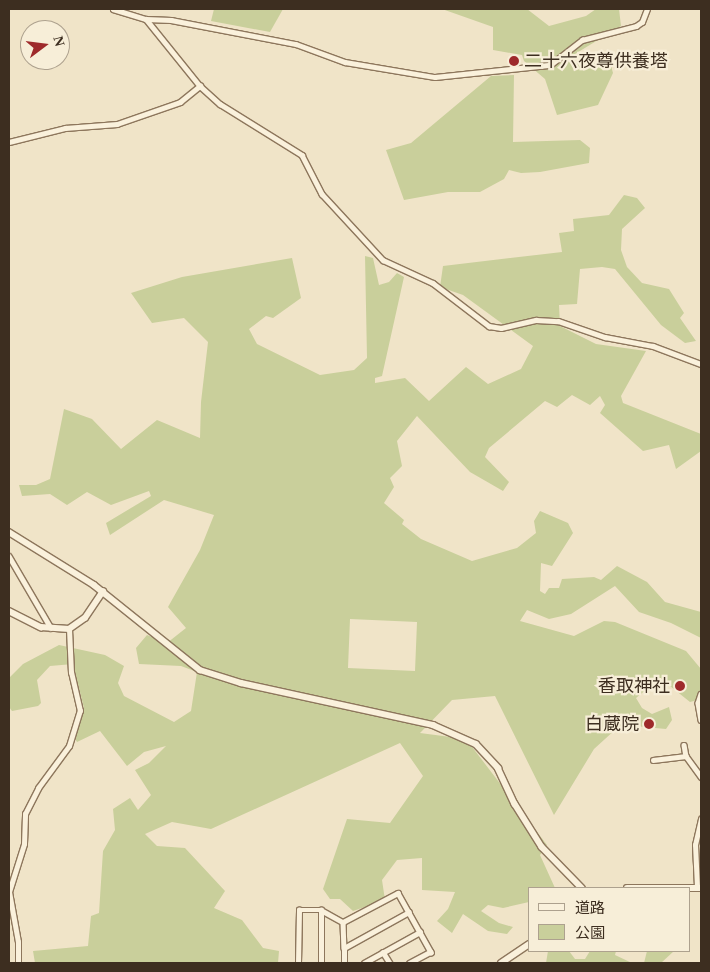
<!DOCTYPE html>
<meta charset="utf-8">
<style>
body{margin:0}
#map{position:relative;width:710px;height:972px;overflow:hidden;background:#f0e4c8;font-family:"Times New Roman","Noto Sans JP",serif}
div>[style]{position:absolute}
.green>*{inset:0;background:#c9cf9b}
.roads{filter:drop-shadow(1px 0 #8d765c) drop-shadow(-1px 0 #8d765c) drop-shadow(0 1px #8d765c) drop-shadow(0 -1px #8d765c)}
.minor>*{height:4.5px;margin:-2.25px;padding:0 2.25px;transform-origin:2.25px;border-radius:2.25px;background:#faf1dc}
.tertiary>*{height:5.5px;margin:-2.75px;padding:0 2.75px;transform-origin:2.75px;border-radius:2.75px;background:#faf1dc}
.secondary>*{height:6px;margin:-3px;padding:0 3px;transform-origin:3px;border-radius:3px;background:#faf1dc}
.dots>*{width:14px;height:14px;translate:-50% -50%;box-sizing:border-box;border:2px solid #f7eed8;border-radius:50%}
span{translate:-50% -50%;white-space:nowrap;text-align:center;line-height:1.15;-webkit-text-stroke:4.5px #f7eed8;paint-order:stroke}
.poi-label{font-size:18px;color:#3d2e20}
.left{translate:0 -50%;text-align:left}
.right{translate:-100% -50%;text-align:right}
.frame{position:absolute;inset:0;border:10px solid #3d2e20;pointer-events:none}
.legend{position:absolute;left:528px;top:887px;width:162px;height:65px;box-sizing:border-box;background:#f7eed8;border:1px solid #ada18e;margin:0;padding:6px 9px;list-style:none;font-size:15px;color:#3d2e20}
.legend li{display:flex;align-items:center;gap:10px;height:25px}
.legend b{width:25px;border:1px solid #ada18e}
.north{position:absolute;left:20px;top:20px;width:50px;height:50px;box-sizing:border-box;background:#f7eed8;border:1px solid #ada18e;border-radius:50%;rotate:75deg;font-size:14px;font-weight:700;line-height:20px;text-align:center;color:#3d2e20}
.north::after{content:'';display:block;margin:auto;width:18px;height:22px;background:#9e2a2b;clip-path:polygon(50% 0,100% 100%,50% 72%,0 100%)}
</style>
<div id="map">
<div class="green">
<i style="clip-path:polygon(214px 9px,283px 9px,270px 32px,211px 21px)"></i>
<i style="clip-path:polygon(442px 9px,527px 9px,549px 26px,586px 16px,596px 9px,619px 9px,621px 26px,570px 57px,571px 62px,610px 62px,613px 73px,598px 105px,557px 115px,545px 79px,524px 61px,522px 55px,493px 50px,493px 27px)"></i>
<i style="clip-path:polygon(514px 75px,513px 142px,580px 140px,590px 148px,589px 163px,540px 172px,521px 173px,509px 170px,504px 179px,480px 192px,448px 192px,404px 200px,386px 150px,411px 143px,491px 76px)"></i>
<i style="clip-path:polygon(evenodd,624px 195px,637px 198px,645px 208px,622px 229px,621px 250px,627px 267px,642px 283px,669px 289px,684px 313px,680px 318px,696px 341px,685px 343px,661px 325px,615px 269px,602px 267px,580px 269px,577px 304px,559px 305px,560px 326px,596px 344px,646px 351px,621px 396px,623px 403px,701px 434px,701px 451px,676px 469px,669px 445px,643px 451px,600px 413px,605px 405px,600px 396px,590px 405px,572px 395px,557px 407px,545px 401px,489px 448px,485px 457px,509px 482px,503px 491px,470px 472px,417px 416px,397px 441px,402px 466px,390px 478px,394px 487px,384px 503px,404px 520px,402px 524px,421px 539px,472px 561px,517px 548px,536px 533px,534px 521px,540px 511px,568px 523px,573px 533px,552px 566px,541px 563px,540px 591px,545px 594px,549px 588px,559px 588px,562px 579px,594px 577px,601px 580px,617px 566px,647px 582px,665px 602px,701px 612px,701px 638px,671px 623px,639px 612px,615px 586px,571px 614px,549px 619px,527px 610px,520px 621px,574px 636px,604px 621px,615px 622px,686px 651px,701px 669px,701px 699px,690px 702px,670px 686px,648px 688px,636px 698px,642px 708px,652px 714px,669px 707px,672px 720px,666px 729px,634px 726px,616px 729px,594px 749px,554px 815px,495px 696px,452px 700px,420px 733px,466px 739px,547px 845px,540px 855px,555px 888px,529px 888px,529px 902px,503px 908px,488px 905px,481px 911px,499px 923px,513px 927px,507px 934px,488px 931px,463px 914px,452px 933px,437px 921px,448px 909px,455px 892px,422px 890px,422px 858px,397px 860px,382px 880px,385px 900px,353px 911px,340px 899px,330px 899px,323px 889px,347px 819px,390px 823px,423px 776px,400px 743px,211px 829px,172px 822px,145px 834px,157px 846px,185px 848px,225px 891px,214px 908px,242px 920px,263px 948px,279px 951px,278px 963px,35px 963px,33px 951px,88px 946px,91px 916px,99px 913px,103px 851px,115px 830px,113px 809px,130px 798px,138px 810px,151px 795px,135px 770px,149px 763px,166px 746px,144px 752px,127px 766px,100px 731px,77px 742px,74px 737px,84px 708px,73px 664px,50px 666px,37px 680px,41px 703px,38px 706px,12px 711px,9px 707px,9px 678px,23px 664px,59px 645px,105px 655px,124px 666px,118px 683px,124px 696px,174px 722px,191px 711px,197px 672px,181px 666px,139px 664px,136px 648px,147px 635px,167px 643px,186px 628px,168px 607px,200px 550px,214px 515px,164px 500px,110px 535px,106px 523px,151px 496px,149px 491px,111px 505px,87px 492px,67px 505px,50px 494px,22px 496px,19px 485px,36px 485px,50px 479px,64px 409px,92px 419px,121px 449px,157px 420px,200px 438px,201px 402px,208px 342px,184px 318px,152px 323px,131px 293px,182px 277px,292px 258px,301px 298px,273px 318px,266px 316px,249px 329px,257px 344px,320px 375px,354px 370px,367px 358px,365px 256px,373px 258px,379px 285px,389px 282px,397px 273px,404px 277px,382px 376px,375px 378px,375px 383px,405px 378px,429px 401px,466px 367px,488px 384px,521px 369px,533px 346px,463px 295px,440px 287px,443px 266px,562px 252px,559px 233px,574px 231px,573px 219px,609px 215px,624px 195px,350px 619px,417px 622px,415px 671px,348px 668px,350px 619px)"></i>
<i style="clip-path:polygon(548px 951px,569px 951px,575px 959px,585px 959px,590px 951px,616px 951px,615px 955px,632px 963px,546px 963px)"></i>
<i style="clip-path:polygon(647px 951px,674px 951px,661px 963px,644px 963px)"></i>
</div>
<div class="roads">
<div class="minor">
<i style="left:113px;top:9px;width:34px;rotate:17deg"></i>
<i style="left:146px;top:19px;width:25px;rotate:2deg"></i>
<i style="left:171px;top:20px;width:127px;rotate:10.9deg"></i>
<i style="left:296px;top:44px;width:52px;rotate:20.2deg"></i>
<i style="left:345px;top:62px;width:91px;rotate:9.5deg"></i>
<i style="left:435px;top:77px;width:116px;rotate:-6deg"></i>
<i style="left:550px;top:65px;width:41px;rotate:-38deg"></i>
<i style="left:582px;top:40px;width:56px;rotate:-14.5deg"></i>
<i style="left:636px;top:26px;width:7px;rotate:-34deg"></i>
<i style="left:642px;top:22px;width:14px;rotate:-69deg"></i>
<i style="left:146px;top:19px;width:86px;rotate:51.1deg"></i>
<i style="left:200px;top:86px;width:27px;rotate:42deg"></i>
<i style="left:220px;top:104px;width:97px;rotate:31.9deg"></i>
<i style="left:302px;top:155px;width:44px;rotate:62.9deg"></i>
<i style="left:322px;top:194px;width:90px;rotate:47.3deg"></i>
<i style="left:383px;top:260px;width:55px;rotate:24.7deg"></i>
<i style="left:433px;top:283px;width:71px;rotate:37.5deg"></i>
<i style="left:489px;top:326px;width:12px;rotate:9deg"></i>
<i style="left:501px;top:328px;width:36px;rotate:-13deg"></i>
<i style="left:536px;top:320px;width:22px;rotate:3deg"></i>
<i style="left:558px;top:321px;width:50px;rotate:18.8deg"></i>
<i style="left:605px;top:337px;width:49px;rotate:10.6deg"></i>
<i style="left:653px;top:346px;width:51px;rotate:20.6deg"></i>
<i style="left:9px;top:142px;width:58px;rotate:-14deg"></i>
<i style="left:65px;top:128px;width:52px;rotate:-4.4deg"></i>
<i style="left:117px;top:124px;width:67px;rotate:-19.2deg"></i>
<i style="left:180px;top:102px;width:26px;rotate:-39deg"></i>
<i style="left:9px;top:556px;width:83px;rotate:59.7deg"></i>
<i style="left:701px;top:694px;width:9px;rotate:108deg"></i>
<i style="left:698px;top:703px;width:17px;rotate:80deg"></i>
<i style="left:684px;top:745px;width:11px;rotate:80deg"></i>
<i style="left:686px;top:756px;width:26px;rotate:54deg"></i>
<i style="left:653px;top:760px;width:33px;rotate:-7deg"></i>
<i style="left:697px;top:887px;width:42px;rotate:-92.7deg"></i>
<i style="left:695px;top:845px;width:27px;rotate:-77deg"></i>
<i style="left:343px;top:922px;width:26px;rotate:88deg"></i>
<i style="left:383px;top:952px;width:13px;rotate:58deg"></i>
<i style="left:18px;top:963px;width:21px;rotate:-90deg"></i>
<i style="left:18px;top:942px;width:51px;rotate:-100.2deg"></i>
<i style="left:9px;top:892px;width:50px;rotate:-72.6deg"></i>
<i style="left:24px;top:844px;width:30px;rotate:-88deg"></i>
<i style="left:25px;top:814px;width:29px;rotate:-63deg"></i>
<i style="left:38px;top:788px;width:52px;rotate:-53.6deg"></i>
<i style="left:69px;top:746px;width:37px;rotate:-73deg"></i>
<i style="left:80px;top:711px;width:39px;rotate:-103deg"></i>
<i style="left:71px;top:673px;width:44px;rotate:-92.6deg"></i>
<i style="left:298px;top:963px;width:53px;rotate:-88.9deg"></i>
<i style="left:299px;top:910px;width:22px"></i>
<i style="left:321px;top:910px;width:25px;rotate:29deg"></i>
<i style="left:343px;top:922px;width:62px;rotate:-27.8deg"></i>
<i style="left:398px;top:893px;width:68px;rotate:60.8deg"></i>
<i style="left:431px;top:952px;width:24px;rotate:152deg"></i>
<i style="left:321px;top:963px;width:53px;rotate:-90deg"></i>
<i style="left:344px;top:963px;width:15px;rotate:-90deg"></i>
<i style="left:344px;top:948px;width:74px;rotate:-29deg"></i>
<i style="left:364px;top:963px;width:64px;rotate:-29deg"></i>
</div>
<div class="tertiary">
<i style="left:9px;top:532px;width:100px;rotate:31.9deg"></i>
<i style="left:94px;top:585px;width:136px;rotate:38.7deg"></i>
<i style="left:200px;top:670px;width:43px;rotate:17.6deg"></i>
<i style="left:241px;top:683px;width:197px;rotate:12.3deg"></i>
<i style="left:433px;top:725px;width:47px;rotate:23.8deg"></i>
<i style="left:476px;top:744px;width:33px;rotate:47deg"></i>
<i style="left:498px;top:768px;width:40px;rotate:65deg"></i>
<i style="left:515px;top:804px;width:51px;rotate:57.9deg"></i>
<i style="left:542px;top:847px;width:57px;rotate:45.7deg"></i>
<i style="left:9px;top:611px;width:36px;rotate:27deg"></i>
<i style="left:41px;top:627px;width:28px;rotate:4deg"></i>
<i style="left:69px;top:629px;width:19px;rotate:-35deg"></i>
<i style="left:85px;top:618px;width:32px;rotate:-56deg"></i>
</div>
<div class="secondary">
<i style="left:627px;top:888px;width:74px"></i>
<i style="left:501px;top:963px;width:34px;rotate:-34deg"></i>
</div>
</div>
<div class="dots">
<i style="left:514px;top:61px;background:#9e2a2b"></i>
<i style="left:680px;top:686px;background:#9e2a2b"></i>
<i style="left:649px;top:724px;background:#9e2a2b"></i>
</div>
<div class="poi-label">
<span class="left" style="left:524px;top:61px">二十六夜尊供養塔</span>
<span class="right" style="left:670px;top:686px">香取神社</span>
<span class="right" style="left:639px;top:724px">白蔵院</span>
</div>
<div class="frame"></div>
<ul class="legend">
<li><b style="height:6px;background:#faf1dc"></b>道路</li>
<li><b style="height:14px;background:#c9cf9b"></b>公園</li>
</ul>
<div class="north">N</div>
</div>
